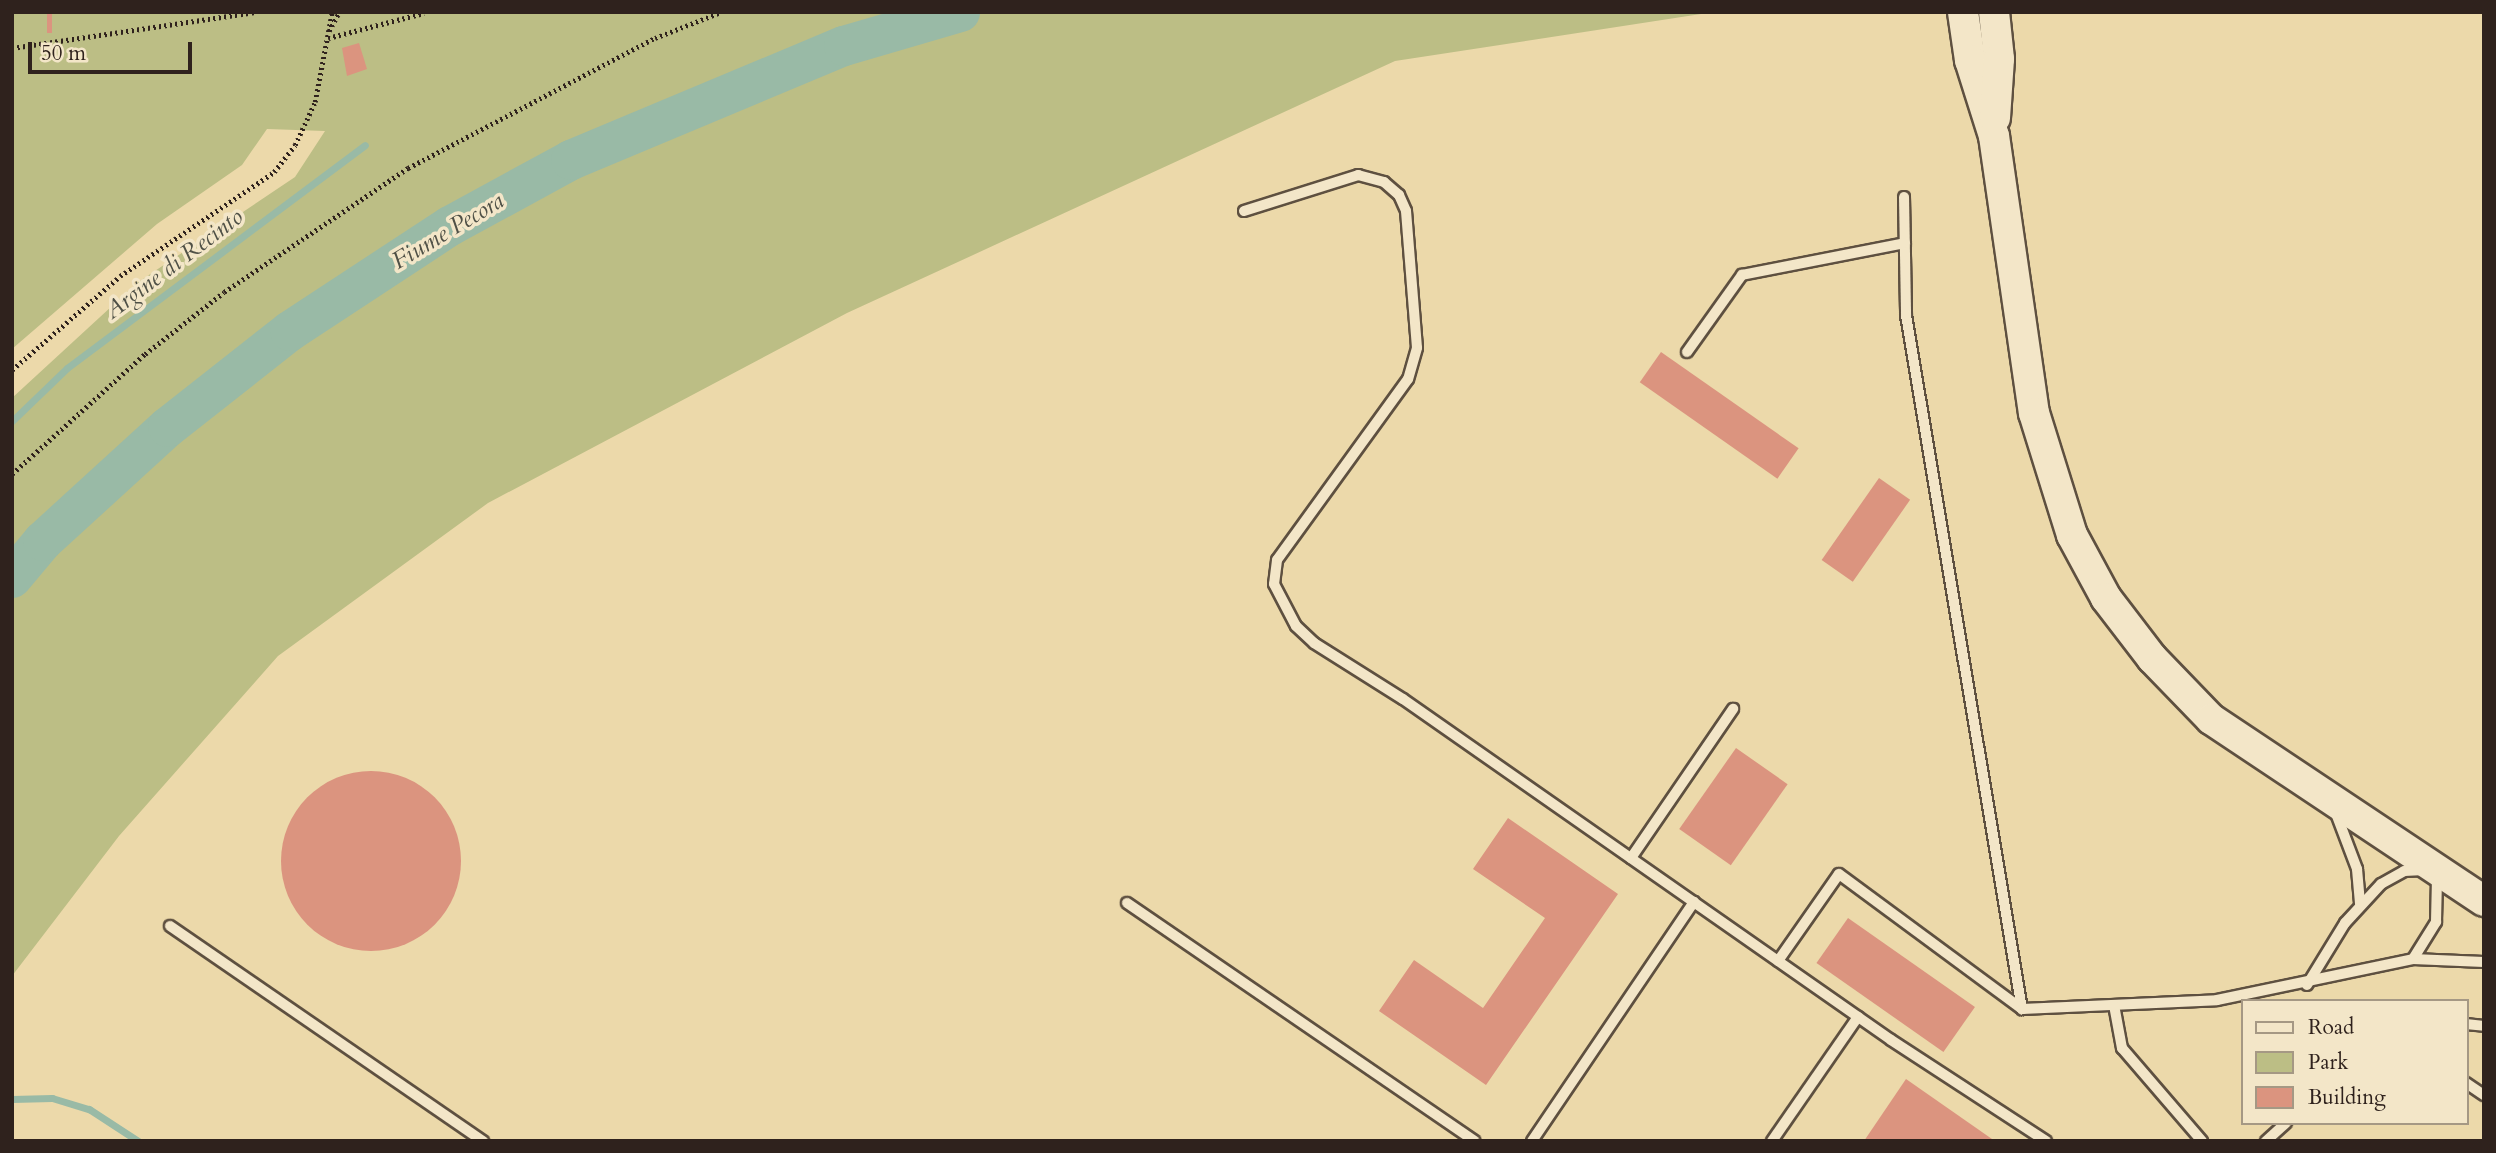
<!DOCTYPE html>
<style>
body{margin:0}
#map{position:relative;width:2496px;height:1153px;overflow:hidden;background:#ecd9aa;font-family:Cardo,serif}
div>[style]{position:absolute}
.green>*{inset:0;background:#bcbe85}
.stream>*{height:7px;margin:-3.5px;padding:0 3.5px;transform-origin:3.5px;border-radius:3.5px;background:#99baa6}
.river>*{height:40px;margin:-20px;padding:0 20px;transform-origin:20px;border-radius:20px;background:#99baa6}
.building>*{inset:0;background:#db947f;transform-origin:0 0}
.round{border-radius:50%}
.path>*{height:4.5px;margin-top:-2.25px;transform-origin:0;background:repeating-linear-gradient(90deg,#2f221d 0 2px,transparent 0 5.5px)}
.roads{filter:drop-shadow(2px 0 #5e5040) drop-shadow(-2px 0 #5e5040) drop-shadow(0 2px #5e5040) drop-shadow(0 -2px #5e5040)}
.lane>*{height:10px;margin:-5px;padding:0 5px;transform-origin:5px;border-radius:5px;background:#f3e6c8}
.secondary>*{height:30px;margin:-15px;padding:0 15px;transform-origin:15px;border-radius:15px;background:#f3e6c8}
span{translate:-50% -50%;white-space:nowrap;text-align:center;line-height:1.15;-webkit-text-stroke:7px #f3e6c8;paint-order:stroke}
.water-label{font-size:24px;color:#4f5046;font-style:italic}
.frame{position:absolute;inset:0;border:14px solid #2f221d;pointer-events:none}
.legend{position:absolute;left:2241px;top:999px;width:228px;height:126px;box-sizing:border-box;background:#f3e6c8;border:2px solid #a59884;margin:0;padding:9px 12px;list-style:none;font-size:21px;color:#2f221d}
.legend li{display:flex;align-items:center;gap:14px;height:35px}
.legend b{width:35px;border:2px solid #a59884}
.scale{position:absolute;left:28px;top:42px;width:164px;height:32px;box-sizing:border-box;border:4px solid #2f221d;border-top:0;padding-left:9px;font-size:21px;line-height:24px;white-space:nowrap;color:#2f221d;-webkit-text-stroke:5px #f3e6c8;paint-order:stroke}
</style>
<div id="map">
<div class="green">
<i style="clip-path:polygon(12px 12px,1714px 12px,1395px 61px,847px 313px,488px 503px,278px 656px,119px 836px,12px 976px,12px 398px,137px 283px,295px 177px,325px 131px,267px 129px,242px 165px,157px 224px,12px 349px)"></i>
</div>
<div class="stream">
<i style="left:12px;top:421px;width:76px;rotate:-43.9deg"></i>
<i style="left:67px;top:368px;width:372px;rotate:-36.8deg"></i>
<i style="left:12px;top:1099px;width:40px;rotate:-1.4deg"></i>
<i style="left:52px;top:1098px;width:39px;rotate:17deg"></i>
<i style="left:89px;top:1109px;width:59px;rotate:33.1deg"></i>
</div>
<div class="river">
<i style="left:12px;top:578px;width:48px;rotate:-50deg"></i>
<i style="left:43px;top:541px;width:169px;rotate:-42.4deg"></i>
<i style="left:168px;top:427px;width:155px;rotate:-38.2deg"></i>
<i style="left:290px;top:331px;width:191px;rotate:-33.3deg"></i>
<i style="left:450px;top:226px;width:138px;rotate:-28.6deg"></i>
<i style="left:571px;top:160px;width:296px;rotate:-22.7deg"></i>
<i style="left:844px;top:46px;width:121px;rotate:-16.3deg"></i>
</div>
<div class="building">
<i style="left:47px;top:12px;width:5px;height:21px"></i>
<i style="clip-path:polygon(359px 43px,367px 69px,347px 76px,342px 48px)"></i>
<i style="left:1661px;top:352px;width:168px;height:37px;rotate:35deg"></i>
<i style="left:1879px;top:478px;width:38px;height:100px;rotate:35deg"></i>
<i style="left:1736px;top:748px;width:63px;height:99px;rotate:35deg"></i>
<i class="round" style="left:281px;top:771px;width:180px;height:180px"></i>
<i style="clip-path:polygon(1508px 818px,1618px 894px,1486px 1085px,1379px 1011px,1414px 960px,1483px 1008px,1545px 918px,1473px 869px)"></i>
<i style="left:1848px;top:918px;width:155px;height:55px;rotate:35deg"></i>
<i style="clip-path:polygon(1906px 1079px,1992px 1139px,1990px 1141px,1864px 1141px)"></i>
</div>
<div class="path">
<i style="left:329px;top:31px;width:21px;rotate:-62deg"></i>
<i style="left:328px;top:38px;width:99px;rotate:-14.6deg"></i>
<i style="left:12px;top:48px;width:246px;rotate:-8.4deg"></i>
<i style="left:12px;top:370px;width:143px;rotate:-41deg"></i>
<i style="left:120px;top:276px;width:186px;rotate:-34deg"></i>
<i style="left:274px;top:172px;width:34px;rotate:-52deg"></i>
<i style="left:295px;top:145px;width:47px;rotate:-65.1deg"></i>
<i style="left:315px;top:102px;width:92px;rotate:-79.3deg"></i>
<i style="left:12px;top:474px;width:179px;rotate:-42.1deg"></i>
<i style="left:145px;top:354px;width:100px;rotate:-38.1deg"></i>
<i style="left:224px;top:292px;width:222px;rotate:-34deg"></i>
<i style="left:408px;top:168px;width:279px;rotate:-27.8deg"></i>
<i style="left:655px;top:38px;width:71px;rotate:-21.5deg"></i>
</div>
<div class="roads">
<div class="lane">
<i style="left:1904px;top:197px;width:118px;rotate:89deg"></i>
<i style="left:1906px;top:315px;width:704px;rotate:80.51deg"></i>
<i style="left:1244px;top:211px;width:120px;rotate:-17.5deg"></i>
<i style="left:1358px;top:175px;width:27px;rotate:15deg"></i>
<i style="left:1384px;top:182px;width:20px;rotate:41deg"></i>
<i style="left:1399px;top:195px;width:17px;rotate:66deg"></i>
<i style="left:1406px;top:211px;width:137px;rotate:85.4deg"></i>
<i style="left:1417px;top:348px;width:32px;rotate:106deg"></i>
<i style="left:1408px;top:379px;width:223px;rotate:125.9deg"></i>
<i style="left:1277px;top:560px;width:24px;rotate:97deg"></i>
<i style="left:1274px;top:584px;width:47px;rotate:62.4deg"></i>
<i style="left:1296px;top:626px;width:25px;rotate:43deg"></i>
<i style="left:1314px;top:643px;width:105px;rotate:32.2deg"></i>
<i style="left:1403px;top:699px;width:595px;rotate:34.94deg"></i>
<i style="left:1891px;top:1040px;width:185px;rotate:33.1deg"></i>
<i style="left:1687px;top:352px;width:95px;rotate:-54.5deg"></i>
<i style="left:1742px;top:275px;width:166px;rotate:-11.1deg"></i>
<i style="left:2337px;top:816px;width:57px;rotate:69.3deg"></i>
<i style="left:2357px;top:869px;width:37px;rotate:85deg"></i>
<i style="left:1631px;top:858px;width:181px;rotate:-55.6deg"></i>
<i style="left:1127px;top:903px;width:421px;rotate:34.4deg"></i>
<i style="left:170px;top:926px;width:380px;rotate:34.5deg"></i>
<i style="left:2413px;top:959px;width:44px;rotate:-58.1deg"></i>
<i style="left:2436px;top:922px;width:45px;rotate:-88.7deg"></i>
<i style="left:1778px;top:961px;width:106px;rotate:-55deg"></i>
<i style="left:1839px;top:874px;width:227px;rotate:36.4deg"></i>
<i style="left:2022px;top:1009px;width:195px;rotate:-2.6deg"></i>
<i style="left:2217px;top:1000px;width:200px;rotate:-11.8deg"></i>
<i style="left:2413px;top:959px;width:71px;rotate:2.4deg"></i>
<i style="left:2307px;top:985px;width:73px;rotate:-58.5deg"></i>
<i style="left:2345px;top:923px;width:53px;rotate:-47.3deg"></i>
<i style="left:2381px;top:884px;width:26px;rotate:-29deg"></i>
<i style="left:2404px;top:871px;width:20px;rotate:-3deg"></i>
<i style="left:2114px;top:1005px;width:44px;rotate:79.5deg"></i>
<i style="left:2122px;top:1048px;width:123px;rotate:49.3deg"></i>
<i style="left:2466px;top:1024px;width:18px;rotate:6deg"></i>
<i style="left:2466px;top:1083px;width:22px;rotate:34deg"></i>
<i style="left:1532px;top:1141px;width:289px;rotate:-55.9deg"></i>
<i style="left:1772px;top:1141px;width:151px;rotate:-55.3deg"></i>
<i style="left:2266px;top:1141px;width:27px;rotate:-42deg"></i>
</div>
<div class="secondary">
<i style="left:1963px;top:12px;width:49px;rotate:81.7deg"></i>
<i style="left:1970px;top:60px;width:80px;rotate:72.5deg"></i>
<i style="left:1994px;top:136px;width:280px;rotate:81.8deg"></i>
<i style="left:2034px;top:413px;width:128px;rotate:72.7deg"></i>
<i style="left:2072px;top:535px;width:72px;rotate:61.6deg"></i>
<i style="left:2106px;top:598px;width:76px;rotate:52.5deg"></i>
<i style="left:2152px;top:658px;width:85px;rotate:46deg"></i>
<i style="left:2211px;top:719px;width:328px;rotate:33.7deg"></i>
<i style="left:1994px;top:12px;width:47px;rotate:83.9deg"></i>
<i style="left:1999px;top:59px;width:59px;rotate:93.9deg"></i>
</div>
</div>
<div class="water-label">
<span style="left:448px;top:231px;rotate:-31deg">Fiume Pecora</span>
<span style="left:174px;top:264px;rotate:-37deg">Argine di Recinto</span>
</div>
<div class="frame"></div>
<ul class="legend">
<li><b style="height:9px;background:#f3e6c8"></b>Road</li>
<li><b style="height:19px;background:#bcbe85"></b>Park</li>
<li><b style="height:19px;background:#db947f"></b>Building</li>
</ul>
<div class="scale">50 m</div>
</div>
